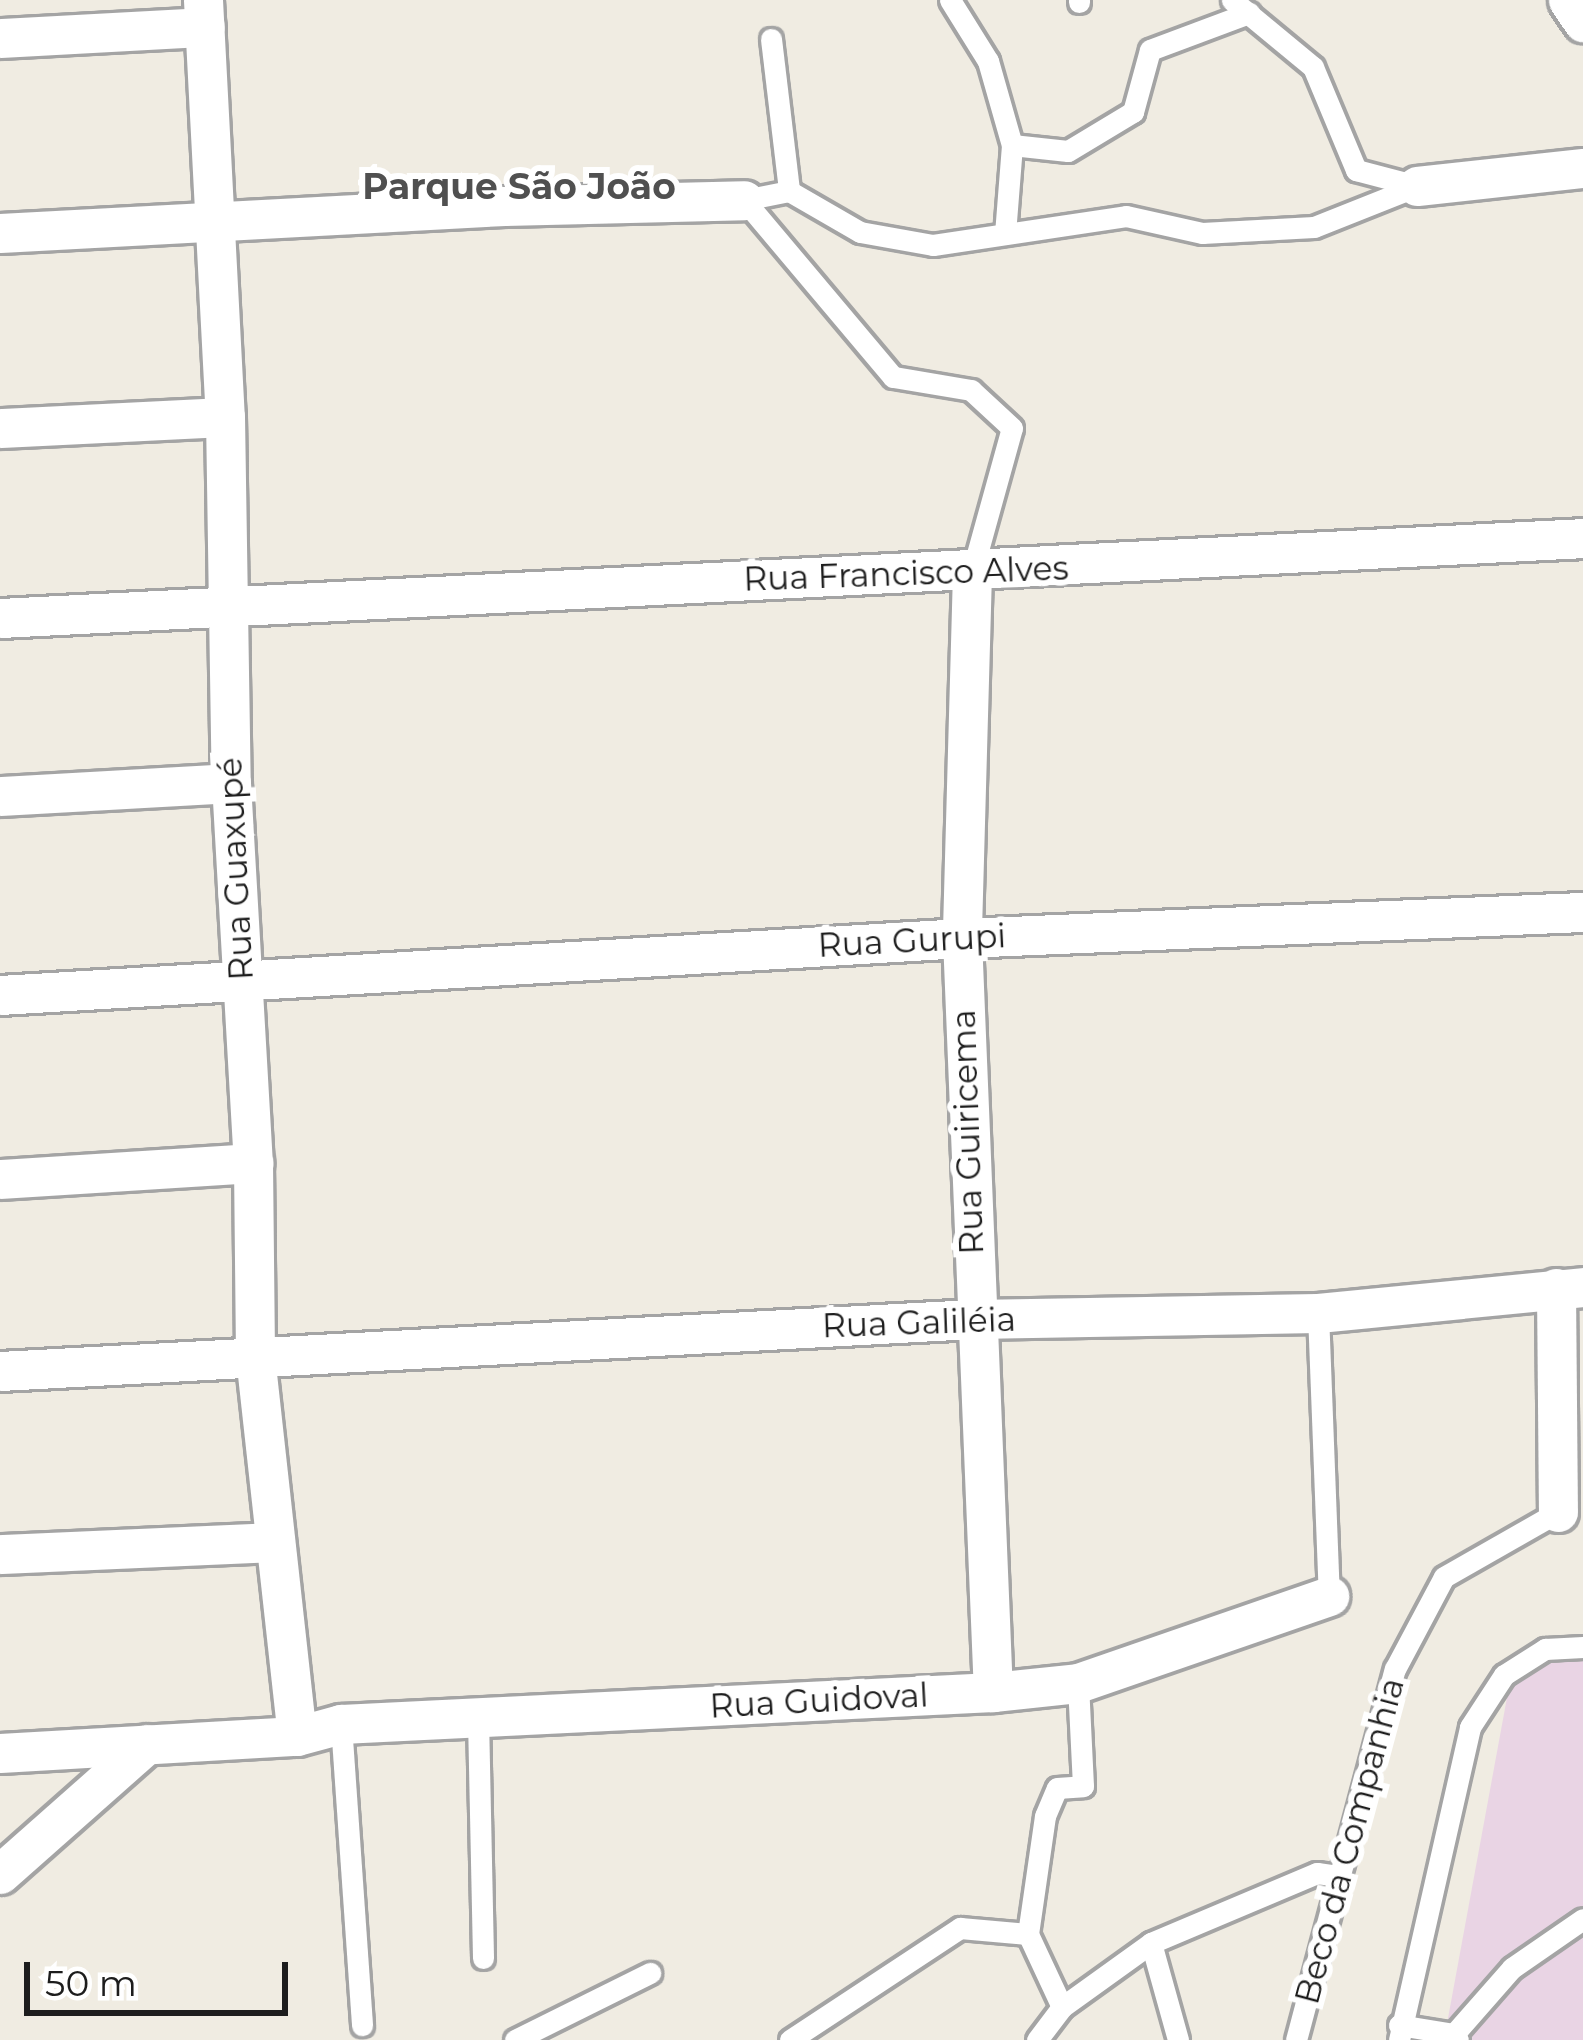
<!DOCTYPE html>
<meta charset="utf-8">
<style>
body{margin:0}
#map{position:relative;width:1583px;height:2040px;overflow:hidden;background:#f0ece2;font-family:Montserrat,sans-serif}
div>[style]{position:absolute}
.industrial>*{inset:0;background:#e9d4e4}
.roads{filter:drop-shadow(3px 0 #a4a4a4) drop-shadow(-3px 0 #a4a4a4) drop-shadow(0 3px #a4a4a4) drop-shadow(0 -3px #a4a4a4)}
.service>*{height:21px;margin:-10.5px;padding:0 10.5px;transform-origin:10.5px;border-radius:10.5px;background:#fff}
.minor>*{height:39px;margin:-19.5px;padding:0 19.5px;transform-origin:19.5px;border-radius:19.5px;background:#fff}
span{translate:-50% -50%;white-space:nowrap;text-align:center;line-height:1.15;-webkit-text-stroke:12px #fff;paint-order:stroke}
.street-label{font-size:33px;color:#1d1d1d}
.neighbourhood-label{font-size:36px;color:#505050;font-weight:700}
.scale{position:absolute;left:24px;top:1962px;width:264px;height:54px;box-sizing:border-box;border:6px solid #1d1d1d;border-top:0;padding-left:15px;font-size:36px;line-height:42px;white-space:nowrap;color:#1d1d1d;-webkit-text-stroke:9px #fff;paint-order:stroke}
</style>
<div id="map">
<div class="industrial">
<i style="clip-path:polygon(1583px 1648px,1583px 2040px,1444px 2040px,1513px 1665px)"></i>
</div>
<div class="roads">
<div class="service">
<i style="left:950px;top:0;width:72px;rotate:58.1deg"></i>
<i style="left:988px;top:61px;width:87px;rotate:74.1deg"></i>
<i style="left:1012px;top:145px;width:89px;rotate:94.5deg"></i>
<i style="left:1079px;top:0;width:2px;rotate:90deg"></i>
<i style="left:1232px;top:0;width:105px;rotate:39.6deg"></i>
<i style="left:1313px;top:67px;width:112px;rotate:67.3deg"></i>
<i style="left:1356px;top:170px;width:63px;rotate:14.7deg"></i>
<i style="left:771px;top:39px;width:153px;rotate:83.2deg"></i>
<i style="left:1012px;top:145px;width:56px;rotate:6.1deg"></i>
<i style="left:1068px;top:151px;width:76px;rotate:-31deg"></i>
<i style="left:1133px;top:112px;width:64px;rotate:-74.7deg"></i>
<i style="left:1150px;top:50px;width:106px;rotate:-20.5deg"></i>
<i style="left:972px;top:572px;width:149px;rotate:-74.5deg"></i>
<i style="left:1012px;top:428px;width:56px;rotate:-137.2deg"></i>
<i style="left:971px;top:390px;width:79px;rotate:-170.5deg"></i>
<i style="left:893px;top:377px;width:231px;rotate:-130.1deg"></i>
<i style="left:744px;top:200px;width:46px;rotate:-11.3deg"></i>
<i style="left:789px;top:191px;width:82px;rotate:30deg"></i>
<i style="left:860px;top:232px;width:74px;rotate:10.1deg"></i>
<i style="left:933px;top:245px;width:195px;rotate:-8.5deg"></i>
<i style="left:1126px;top:216px;width:78px;rotate:12.6deg"></i>
<i style="left:1202px;top:233px;width:112px;rotate:-3.1deg"></i>
<i style="left:1314px;top:227px;width:111px;rotate:-21.7deg"></i>
<i style="left:1318px;top:1313px;width:283px;rotate:87.8deg"></i>
<i style="left:478px;top:1718px;width:240px;rotate:88.8deg"></i>
<i style="left:341px;top:1724px;width:302px;rotate:86deg"></i>
<i style="left:1151px;top:1943px;width:101px;rotate:74.4deg"></i>
<i style="left:1062px;top:2007px;width:110px;rotate:-35.7deg"></i>
<i style="left:1151px;top:1943px;width:180px;rotate:-22.9deg"></i>
<i style="left:1317px;top:1873px;width:21px;rotate:8deg"></i>
<i style="left:1399px;top:2025px;width:56px;rotate:9.3deg"></i>
<i style="left:1454px;top:2034px;width:7px;rotate:56deg"></i>
<i style="left:1454px;top:2034px;width:88px;rotate:-48.7deg"></i>
<i style="left:1512px;top:1968px;width:86px;rotate:-34.6deg"></i>
<i style="left:515px;top:2040px;width:151px;rotate:-26.4deg"></i>
<i style="left:790px;top:2040px;width:204px;rotate:-33.4deg"></i>
<i style="left:960px;top:1928px;width:68px;rotate:5deg"></i>
<i style="left:1037px;top:2040px;width:41px;rotate:-52.9deg"></i>
<i style="left:1062px;top:2007px;width:81px;rotate:-115deg"></i>
<i style="left:1028px;top:1934px;width:119px;rotate:-81.8deg"></i>
<i style="left:1045px;top:1816px;width:30px;rotate:-67deg"></i>
<i style="left:1057px;top:1788px;width:26px;rotate:-4deg"></i>
<i style="left:1083px;top:1786px;width:103px;rotate:-92.8deg"></i>
<i style="left:1296px;top:2040px;width:384px;rotate:-75.1deg"></i>
<i style="left:1395px;top:1669px;width:104px;rotate:-62deg"></i>
<i style="left:1444px;top:1577px;width:131px;rotate:-29.7deg"></i>
<i style="left:1399px;top:2040px;width:321px;rotate:-77.2deg"></i>
<i style="left:1470px;top:1727px;width:62px;rotate:-56.8deg"></i>
<i style="left:1504px;top:1675px;width:49px;rotate:-32.4deg"></i>
<i style="left:1545px;top:1649px;width:38px;rotate:-3deg"></i>
</div>
<div class="minor">
<i style="left:203px;top:0;width:418px;rotate:87deg"></i>
<i style="left:225px;top:417px;width:366px;rotate:89.1deg"></i>
<i style="left:231px;top:783px;width:381px;rotate:86.7deg"></i>
<i style="left:253px;top:1163px;width:193px;rotate:89.4deg"></i>
<i style="left:255px;top:1356px;width:382px;rotate:83.7deg"></i>
<i style="left:1568px;top:0;width:27px;rotate:56deg"></i>
<i style="left:0;top:38px;width:205px;rotate:-3.1deg"></i>
<i style="left:1417px;top:186px;width:167px;rotate:-6.2deg"></i>
<i style="left:0;top:233px;width:505px;rotate:-3.07deg"></i>
<i style="left:504px;top:206px;width:240px;rotate:-1.4deg"></i>
<i style="left:0;top:428px;width:225px;rotate:-2.8deg"></i>
<i style="left:972px;top:572px;width:366px;rotate:91.6deg"></i>
<i style="left:962px;top:938px;width:755px;rotate:87.65deg"></i>
<i style="left:0;top:618px;width:1585px;rotate:-2.89deg"></i>
<i style="left:0;top:796px;width:231px;rotate:-3.2deg"></i>
<i style="left:0;top:995px;width:964px;rotate:-3.39deg"></i>
<i style="left:962px;top:938px;width:622px;rotate:-2.4deg"></i>
<i style="left:0;top:1179px;width:254px;rotate:-3.6deg"></i>
<i style="left:1556px;top:1288px;width:224px;rotate:89.5deg"></i>
<i style="left:0;top:1371px;width:975px;rotate:-3.06deg"></i>
<i style="left:974px;top:1319px;width:344px;rotate:-1deg"></i>
<i style="left:1318px;top:1313px;width:266px;rotate:-5.6deg"></i>
<i style="left:0;top:1554px;width:273px;rotate:-2.5deg"></i>
<i style="left:0;top:1753px;width:297px;rotate:-3.3deg"></i>
<i style="left:297px;top:1736px;width:46px;rotate:-15.3deg"></i>
<i style="left:341px;top:1724px;width:653px;rotate:-2.81deg"></i>
<i style="left:993px;top:1692px;width:85px;rotate:-6deg"></i>
<i style="left:1078px;top:1683px;width:266px;rotate:-19.1deg"></i>
<i style="left:0;top:1874px;width:196px;rotate:-41.5deg"></i>
</div>
</div>
<div class="street-label">
<span style="left:906px;top:574px;rotate:-2deg">Rua Francisco Alves</span>
<span style="left:236px;top:869px;rotate:-93deg">Rua Guaxupé</span>
<span style="left:912px;top:941px;rotate:-3deg">Rua Gurupi</span>
<span style="left:968px;top:1132px;rotate:-92deg">Rua Guiricema</span>
<span style="left:919px;top:1323px;rotate:-2deg">Rua Galiléia</span>
<span style="left:819px;top:1701px;rotate:-3deg">Rua Guidoval</span>
<span style="left:1350px;top:1841px;rotate:-75deg">Beco da Companhia</span>
</div>
<div class="neighbourhood-label">
<span style="left:519px;top:187px">Parque São João</span>
</div>
<div class="scale">50 m</div>
</div>
